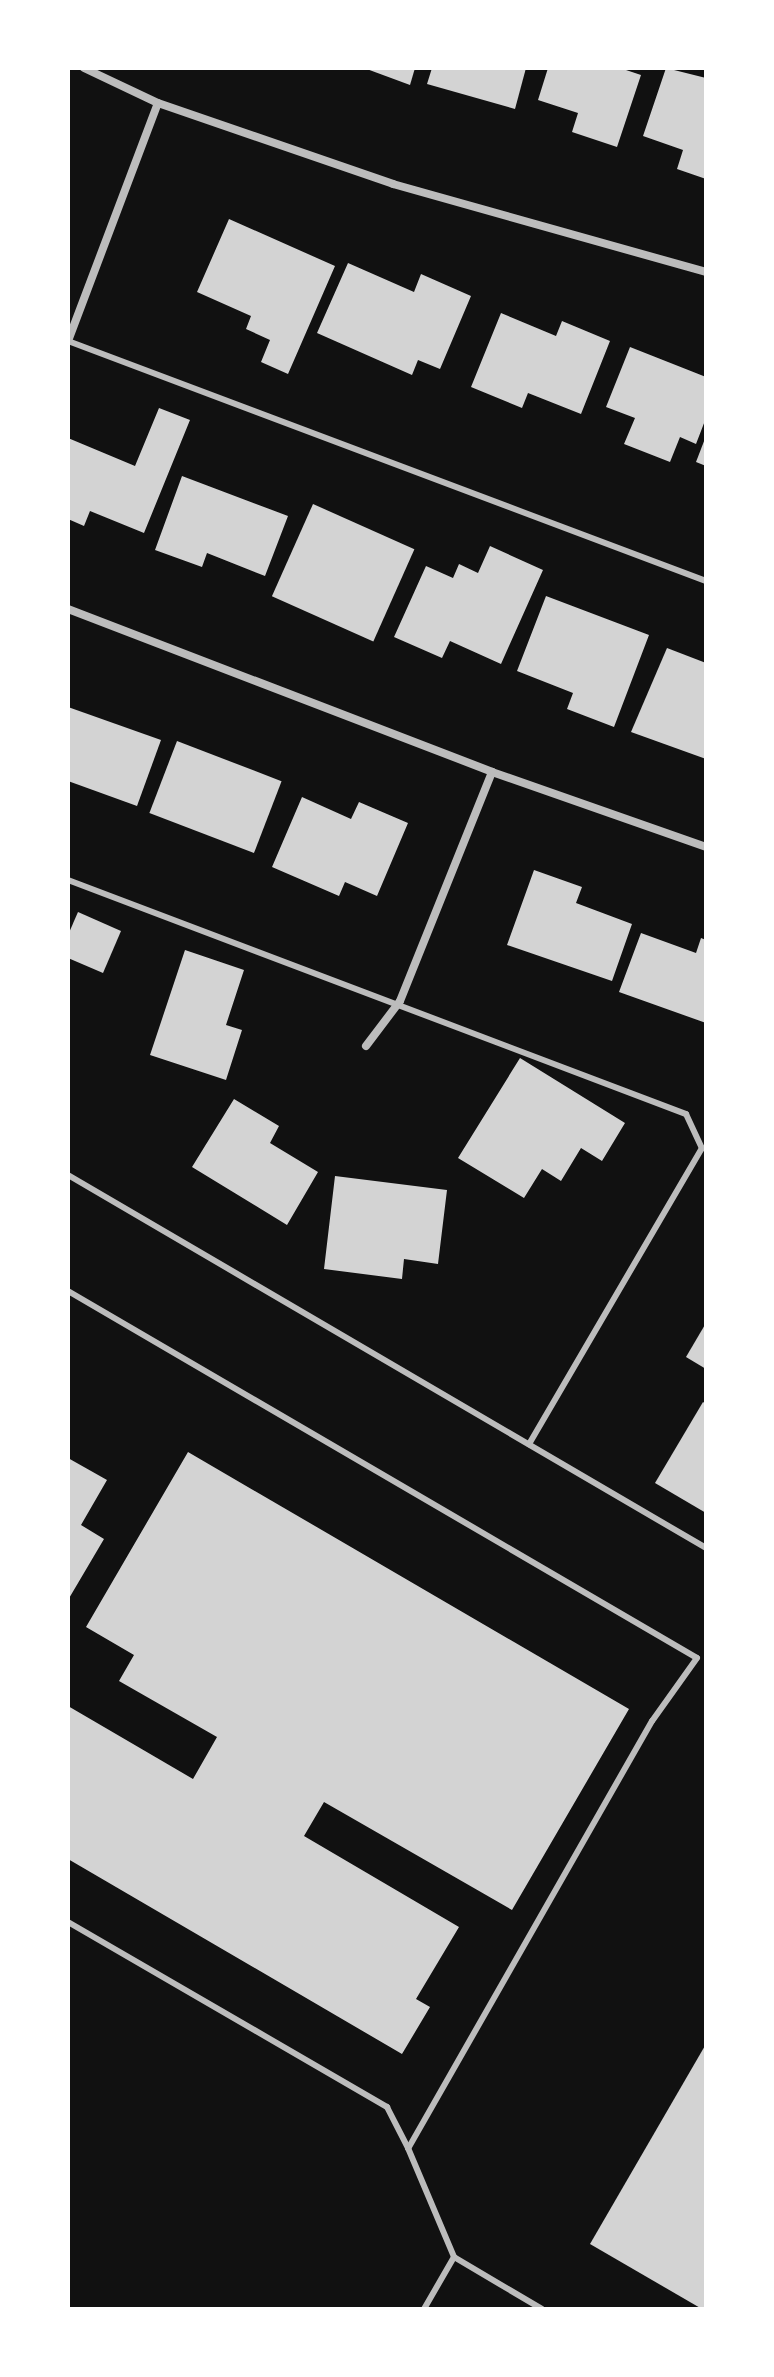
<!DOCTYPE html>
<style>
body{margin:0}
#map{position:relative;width:774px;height:2377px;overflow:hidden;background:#111;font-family:"DM Sans",sans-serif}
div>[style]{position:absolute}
.building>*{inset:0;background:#d3d3d3;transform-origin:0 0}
.service>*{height:6px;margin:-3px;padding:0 3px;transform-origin:3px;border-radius:3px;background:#bcbcbc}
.minor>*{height:8px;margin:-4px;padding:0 4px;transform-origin:4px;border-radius:4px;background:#bcbcbc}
span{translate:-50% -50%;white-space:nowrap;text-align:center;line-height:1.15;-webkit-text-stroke:6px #fff;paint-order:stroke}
.frame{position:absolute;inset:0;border:70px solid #fff;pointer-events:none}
</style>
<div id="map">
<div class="building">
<i style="clip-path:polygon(364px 68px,415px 68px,410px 85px)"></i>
<i style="clip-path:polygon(432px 68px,526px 68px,515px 109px,427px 84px)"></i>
<i style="clip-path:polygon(548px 68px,620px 68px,641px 75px,617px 147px,572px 132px,578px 113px,538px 100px)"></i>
<i style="clip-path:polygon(666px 68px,706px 78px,706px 179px,677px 169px,683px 150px,643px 136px)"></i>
<i style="clip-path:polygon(229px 219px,335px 266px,288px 374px,261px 362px,270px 340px,246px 329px,251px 316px,197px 292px)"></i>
<i style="clip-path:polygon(348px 263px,414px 292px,421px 274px,471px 296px,440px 369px,418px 360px,412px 375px,317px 333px)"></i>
<i style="clip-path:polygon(501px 313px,556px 336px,562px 321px,610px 341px,581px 414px,528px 393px,522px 408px,471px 387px)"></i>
<i style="clip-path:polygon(630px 347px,706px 377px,706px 418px,696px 444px,680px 437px,670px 462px,624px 444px,635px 418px,606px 407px)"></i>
<i style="clip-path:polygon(159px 408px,190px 420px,144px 533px,90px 511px,84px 526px,68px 519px,68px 438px,135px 466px)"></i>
<i style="clip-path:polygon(706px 436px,706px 466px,696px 462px)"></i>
<i style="clip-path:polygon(182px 476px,288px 516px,265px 576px,207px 553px,202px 567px,155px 550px)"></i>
<i style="left:313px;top:504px;width:111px;height:101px;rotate:24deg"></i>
<i style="clip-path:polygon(490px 546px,543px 570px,501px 664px,450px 641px,442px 658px,394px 637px,426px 566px,453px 578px,459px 564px,478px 573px)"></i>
<i style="clip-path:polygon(546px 596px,649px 635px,614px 727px,567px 709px,573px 693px,517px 671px)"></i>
<i style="clip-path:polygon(667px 648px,706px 663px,706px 759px,631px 732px)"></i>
<i style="clip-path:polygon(68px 707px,161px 740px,137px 806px,68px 781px)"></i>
<i style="left:177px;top:741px;width:112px;height:77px;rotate:21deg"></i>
<i style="clip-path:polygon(302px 797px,351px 819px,359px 802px,408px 823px,377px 896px,345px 882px,339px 896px,272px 867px)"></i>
<i style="clip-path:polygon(534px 870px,582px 887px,576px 903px,632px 924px,612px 981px,507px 945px)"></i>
<i style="clip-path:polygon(78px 912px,121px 931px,103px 973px,68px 958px,68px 935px)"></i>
<i style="clip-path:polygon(641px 933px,696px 953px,701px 938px,706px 940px,706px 1023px,619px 992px)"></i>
<i style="clip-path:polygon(185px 950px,244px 970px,226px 1025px,242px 1030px,226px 1080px,150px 1055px)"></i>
<i style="clip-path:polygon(520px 1058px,625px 1123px,602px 1161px,581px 1148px,561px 1181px,542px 1169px,524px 1198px,458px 1158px)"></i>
<i style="clip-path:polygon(234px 1099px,279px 1126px,270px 1143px,318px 1172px,287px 1225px,192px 1167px)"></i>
<i style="clip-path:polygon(335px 1176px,447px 1190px,438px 1264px,404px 1259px,402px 1279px,324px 1269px)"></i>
<i style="clip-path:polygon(706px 1323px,706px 1369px,686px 1357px)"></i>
<i style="clip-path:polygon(703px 1402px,706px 1404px,706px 1513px,655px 1483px)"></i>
<i style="clip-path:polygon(188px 1452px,629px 1709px,512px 1910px,324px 1802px,304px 1836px,459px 1927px,416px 1999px,430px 2007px,402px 2054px,68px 1859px,68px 1706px,193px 1779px,217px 1737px,119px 1681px,134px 1655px,86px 1627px)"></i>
<i style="clip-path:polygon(68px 1458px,107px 1480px,81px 1525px,104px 1539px,68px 1600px)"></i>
<i style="clip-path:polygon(706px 2044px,706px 2309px,702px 2309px,590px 2244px)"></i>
</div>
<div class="service">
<i style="left:68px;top:341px;width:682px;rotate:20.62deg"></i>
<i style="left:68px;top:880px;width:661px;rotate:20.74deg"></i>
<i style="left:686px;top:1114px;width:38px;rotate:65deg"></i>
<i style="left:702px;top:1148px;width:343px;rotate:120.3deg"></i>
<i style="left:68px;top:1175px;width:739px;rotate:30.31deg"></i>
<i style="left:68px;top:1291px;width:728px;rotate:30.26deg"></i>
<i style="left:697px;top:1658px;width:77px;rotate:125.5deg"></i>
<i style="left:652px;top:1721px;width:492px;rotate:119.7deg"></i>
<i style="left:408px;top:2148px;width:118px;rotate:67.1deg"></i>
<i style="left:454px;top:2257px;width:102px;rotate:30.6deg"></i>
<i style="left:68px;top:1922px;width:369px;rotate:30.1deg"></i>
<i style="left:387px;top:2107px;width:46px;rotate:62.9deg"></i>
<i style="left:424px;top:2309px;width:60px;rotate:-60deg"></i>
</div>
<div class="minor">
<i style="left:84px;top:68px;width:82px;rotate:25.3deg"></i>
<i style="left:158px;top:103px;width:249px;rotate:19deg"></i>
<i style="left:393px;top:184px;width:325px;rotate:15.7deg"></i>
<i style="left:68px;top:341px;width:254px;rotate:-69.3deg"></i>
<i style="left:68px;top:609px;width:454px;rotate:21deg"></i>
<i style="left:492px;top:772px;width:227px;rotate:19.3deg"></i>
<i style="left:366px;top:1046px;width:56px;rotate:-52.9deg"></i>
<i style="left:400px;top:1001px;width:247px;rotate:-68.1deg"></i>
</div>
<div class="frame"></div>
</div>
